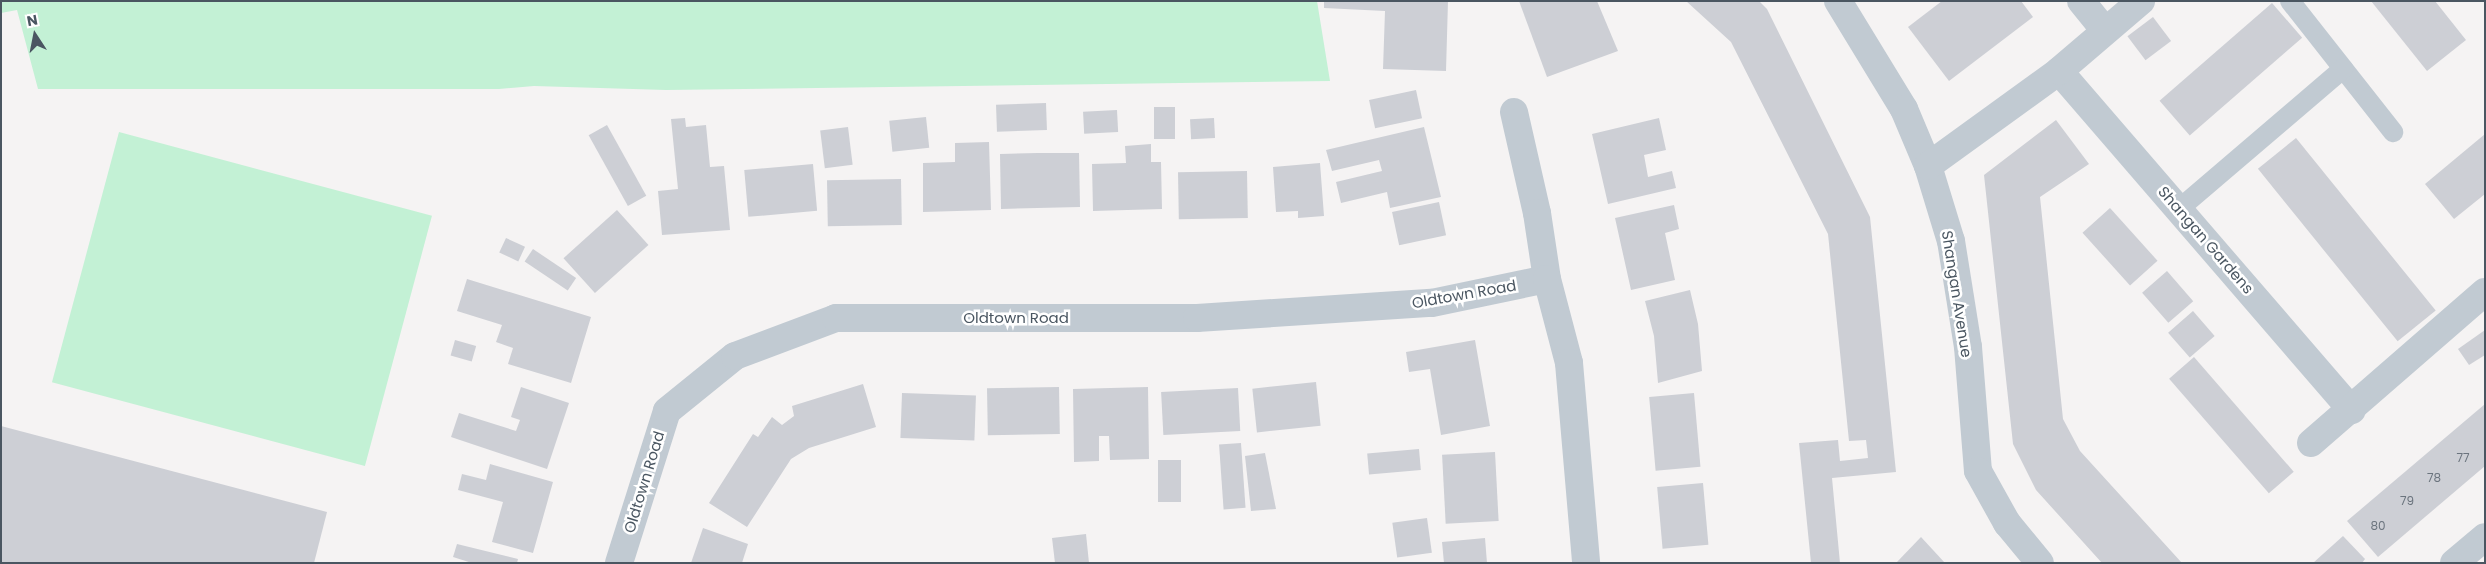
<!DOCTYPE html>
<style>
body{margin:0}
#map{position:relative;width:2486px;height:564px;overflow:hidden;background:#f5f3f3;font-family:Poppins,sans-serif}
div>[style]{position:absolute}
.green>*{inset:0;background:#c3f1d5;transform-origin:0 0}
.building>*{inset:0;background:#cdcfd5;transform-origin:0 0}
.lane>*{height:20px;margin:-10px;padding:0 10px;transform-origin:10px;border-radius:10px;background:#c1cad2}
.street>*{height:28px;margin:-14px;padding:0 14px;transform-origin:14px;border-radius:14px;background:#c1cad2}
span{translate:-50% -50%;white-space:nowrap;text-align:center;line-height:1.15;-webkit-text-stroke:5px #fff;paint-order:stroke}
.number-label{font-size:12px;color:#6b747e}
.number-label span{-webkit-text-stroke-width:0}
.street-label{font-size:15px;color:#4a5661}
.frame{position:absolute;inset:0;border:2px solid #4a5661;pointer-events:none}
.north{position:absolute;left:10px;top:10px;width:50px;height:50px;-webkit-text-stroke:4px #fff;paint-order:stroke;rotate:349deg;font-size:14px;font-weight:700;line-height:20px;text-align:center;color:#4a5661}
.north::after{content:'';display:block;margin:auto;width:18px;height:22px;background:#4a5661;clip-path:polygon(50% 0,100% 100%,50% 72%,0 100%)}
</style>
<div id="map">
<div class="green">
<i style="clip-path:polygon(1px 1px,1317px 1px,1330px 81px,666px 90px,534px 86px,499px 89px,38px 89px,17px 10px,1px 13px)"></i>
<i style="left:119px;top:132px;width:324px;height:259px;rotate:15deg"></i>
</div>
<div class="building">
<i style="clip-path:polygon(1324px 1px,1448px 1px,1446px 71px,1383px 69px,1385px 11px,1324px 8px)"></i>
<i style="clip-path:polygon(1519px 1px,1597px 1px,1618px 51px,1547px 77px)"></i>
<i style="clip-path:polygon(1686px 1px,1759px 1px,1767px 9px,1870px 217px,1896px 472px,1832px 478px,1840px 563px,1811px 563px,1799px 443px,1838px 440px,1840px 461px,1868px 458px,1866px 440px,1849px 441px,1828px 234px,1731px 42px)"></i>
<i style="clip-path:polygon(1942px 1px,2021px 1px,2033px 17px,1949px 81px,1908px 27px)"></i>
<i style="clip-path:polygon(2371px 1px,2435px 1px,2466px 40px,2427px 71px)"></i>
<i style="left:2272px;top:3px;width:46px;height:149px;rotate:49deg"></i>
<i style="left:2153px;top:17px;width:30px;height:32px;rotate:53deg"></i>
<i style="left:1416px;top:90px;width:29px;height:48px;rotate:78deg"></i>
<i style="left:1046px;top:103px;width:27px;height:50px;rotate:88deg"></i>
<i style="left:1154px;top:107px;width:21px;height:32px"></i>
<i style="left:1117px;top:110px;width:22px;height:34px;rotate:87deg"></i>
<i style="left:926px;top:117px;width:31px;height:37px;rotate:84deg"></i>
<i style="clip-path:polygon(685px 118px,686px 127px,706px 125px,710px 167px,724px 166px,730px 230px,662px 235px,658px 191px,678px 189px,671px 119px)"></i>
<i style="left:1214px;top:118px;width:20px;height:24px;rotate:87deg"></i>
<i style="clip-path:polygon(1659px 118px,1666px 150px,1644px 155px,1648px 177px,1672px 171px,1676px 188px,1608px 204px,1592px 134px)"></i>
<i style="clip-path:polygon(2056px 120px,2089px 164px,2040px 197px,2063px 419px,2080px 451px,2182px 563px,2102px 563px,2036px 490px,2013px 444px,1984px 175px)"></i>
<i style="left:607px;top:125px;width:81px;height:21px;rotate:61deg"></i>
<i style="left:848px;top:127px;width:38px;height:28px;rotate:83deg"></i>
<i style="clip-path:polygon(1424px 127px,1441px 197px,1390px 208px,1387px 192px,1341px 203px,1336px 182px,1382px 171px,1379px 160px,1332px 171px,1326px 150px)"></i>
<i style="clip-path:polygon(2485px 134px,2485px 194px,2454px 219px,2425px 184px)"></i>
<i style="left:2296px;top:138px;width:222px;height:49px;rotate:51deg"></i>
<i style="clip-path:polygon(989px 142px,991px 210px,923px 212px,923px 163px,955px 162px,955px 143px)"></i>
<i style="clip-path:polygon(1151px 144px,1151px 162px,1161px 162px,1162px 209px,1093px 211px,1092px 164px,1126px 163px,1125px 146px)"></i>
<i style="clip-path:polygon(1038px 153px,1079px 153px,1080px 207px,1001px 209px,1000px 154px)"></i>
<i style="clip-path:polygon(1320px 163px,1324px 216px,1298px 218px,1298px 211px,1276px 212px,1273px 167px)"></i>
<i style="left:813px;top:164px;width:47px;height:69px;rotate:85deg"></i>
<i style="left:1247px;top:171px;width:47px;height:69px;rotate:89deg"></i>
<i style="left:901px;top:179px;width:46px;height:74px;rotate:89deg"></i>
<i style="left:1439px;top:202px;width:34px;height:48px;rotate:78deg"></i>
<i style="clip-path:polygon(1674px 205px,1679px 229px,1665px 233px,1675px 280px,1631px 290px,1615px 218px)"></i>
<i style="left:2110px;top:208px;width:71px;height:37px;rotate:48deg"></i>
<i style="left:617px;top:210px;width:47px;height:72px;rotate:48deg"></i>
<i style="left:506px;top:238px;width:21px;height:16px;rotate:25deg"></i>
<i style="left:533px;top:249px;width:52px;height:15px;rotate:34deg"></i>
<i style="left:2167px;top:271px;width:40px;height:33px;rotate:49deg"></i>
<i style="clip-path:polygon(467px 279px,591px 317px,571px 383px,508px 364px,513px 348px,496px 342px,502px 325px,457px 311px)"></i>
<i style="clip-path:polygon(1690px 290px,1698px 324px,1702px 371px,1658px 383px,1654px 336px,1645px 301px)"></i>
<i style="left:2193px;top:311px;width:33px;height:33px;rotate:49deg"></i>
<i style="clip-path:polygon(2485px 330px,2485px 355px,2469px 365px,2458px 349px)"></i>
<i style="left:455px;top:340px;width:22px;height:16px;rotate:16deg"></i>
<i style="clip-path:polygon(1475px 340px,1490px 426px,1441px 435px,1430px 369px,1409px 372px,1406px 352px)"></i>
<i style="left:2194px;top:357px;width:152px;height:33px;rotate:49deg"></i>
<i style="left:1316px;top:382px;width:44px;height:64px;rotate:84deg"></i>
<i style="clip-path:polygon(863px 384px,876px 427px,809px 448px,791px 459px,747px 527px,709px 503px,753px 434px,758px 437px,772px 417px,782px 425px,794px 416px,792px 406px)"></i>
<i style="clip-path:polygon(521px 387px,569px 403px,547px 469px,451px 437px,459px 413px,516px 431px,520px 420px,511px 417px)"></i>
<i style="left:1059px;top:387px;width:47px;height:72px;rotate:89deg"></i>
<i style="clip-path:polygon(1148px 387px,1149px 459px,1110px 460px,1109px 436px,1099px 436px,1099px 461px,1074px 462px,1073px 389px)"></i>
<i style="left:1238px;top:388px;width:43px;height:77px;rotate:87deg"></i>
<i style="left:902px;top:393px;width:74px;height:45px;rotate:2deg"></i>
<i style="left:1694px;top:393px;width:74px;height:45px;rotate:85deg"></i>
<i style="clip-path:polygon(2485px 404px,2485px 466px,2378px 557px,2347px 521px)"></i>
<i style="clip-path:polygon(1px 426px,327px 512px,314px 563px,1px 563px)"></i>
<i style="left:1241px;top:443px;width:65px;height:22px;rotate:86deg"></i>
<i style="left:1419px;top:449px;width:21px;height:52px;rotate:85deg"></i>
<i style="left:1495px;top:452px;width:69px;height:53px;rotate:87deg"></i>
<i style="clip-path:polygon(1265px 453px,1276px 509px,1251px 511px,1245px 456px)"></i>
<i style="left:1158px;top:460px;width:23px;height:42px"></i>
<i style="clip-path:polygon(490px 464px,553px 482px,533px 553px,492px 542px,503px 502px,458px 490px,462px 474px,486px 480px)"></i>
<i style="left:1703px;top:483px;width:62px;height:46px;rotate:85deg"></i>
<i style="left:1427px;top:518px;width:35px;height:35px;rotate:82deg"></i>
<i style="clip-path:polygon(703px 528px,748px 544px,742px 563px,691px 563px)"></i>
<i style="clip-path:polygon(1086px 534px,1089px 563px,1055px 563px,1052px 538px)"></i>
<i style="clip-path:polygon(2343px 536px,2365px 559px,2362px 563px,2313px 563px)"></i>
<i style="clip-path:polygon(1921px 537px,1945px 563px,1896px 563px)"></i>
<i style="clip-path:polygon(1485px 538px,1487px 563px,1444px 563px,1442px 542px)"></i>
<i style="clip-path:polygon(457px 544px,518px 559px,517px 563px,472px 563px,453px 557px)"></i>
</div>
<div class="lane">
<i style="left:2290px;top:1px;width:167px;rotate:51.8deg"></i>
<i style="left:2179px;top:209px;width:216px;rotate:-40.5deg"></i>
</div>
<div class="street">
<i style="left:1838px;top:1px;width:127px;rotate:58.6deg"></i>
<i style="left:1904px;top:109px;width:62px;rotate:67.2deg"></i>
<i style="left:1928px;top:166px;width:78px;rotate:73deg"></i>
<i style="left:1951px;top:241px;width:107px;rotate:80.9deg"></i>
<i style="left:1968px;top:347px;width:124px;rotate:85.4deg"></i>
<i style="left:1978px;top:471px;width:60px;rotate:60.9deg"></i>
<i style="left:2007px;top:523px;width:52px;rotate:50.5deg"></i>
<i style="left:2081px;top:1px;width:38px;rotate:51deg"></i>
<i style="left:2059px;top:71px;width:448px;rotate:49.2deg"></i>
<i style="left:1514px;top:112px;width:104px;rotate:77.2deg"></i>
<i style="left:1537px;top:213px;width:67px;rotate:81.4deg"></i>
<i style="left:1928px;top:166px;width:162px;rotate:-35.9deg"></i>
<i style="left:2059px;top:71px;width:108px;rotate:-40.5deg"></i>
<i style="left:2311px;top:443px;width:230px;rotate:-41deg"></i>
<i style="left:619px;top:563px;width:159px;rotate:-72.5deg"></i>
<i style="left:667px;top:411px;width:87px;rotate:-39deg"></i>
<i style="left:735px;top:356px;width:108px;rotate:-20.6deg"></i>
<i style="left:836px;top:318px;width:361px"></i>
<i style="left:1197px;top:318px;width:235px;rotate:-3.7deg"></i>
<i style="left:1432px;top:303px;width:117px;rotate:-11.8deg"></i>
<i style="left:1547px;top:279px;width:87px;rotate:75.3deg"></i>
<i style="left:1569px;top:363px;width:201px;rotate:85.1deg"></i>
<i style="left:2454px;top:563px;width:40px;rotate:-40deg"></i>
</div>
<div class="number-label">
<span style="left:2463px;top:458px">77</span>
<span style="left:2434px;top:478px">78</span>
<span style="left:2407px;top:501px">79</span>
<span style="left:2378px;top:526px">80</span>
</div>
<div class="street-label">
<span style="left:2206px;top:240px;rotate:49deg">Shangan Gardens</span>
<span style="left:1464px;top:294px;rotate:-10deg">Oldtown Road</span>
<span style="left:1957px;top:294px;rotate:81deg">Shangan Avenue</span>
<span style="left:1016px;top:318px">Oldtown Road</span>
<span style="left:644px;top:482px;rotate:-73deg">Oldtown Road</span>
</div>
<div class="frame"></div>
<div class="north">N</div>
</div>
